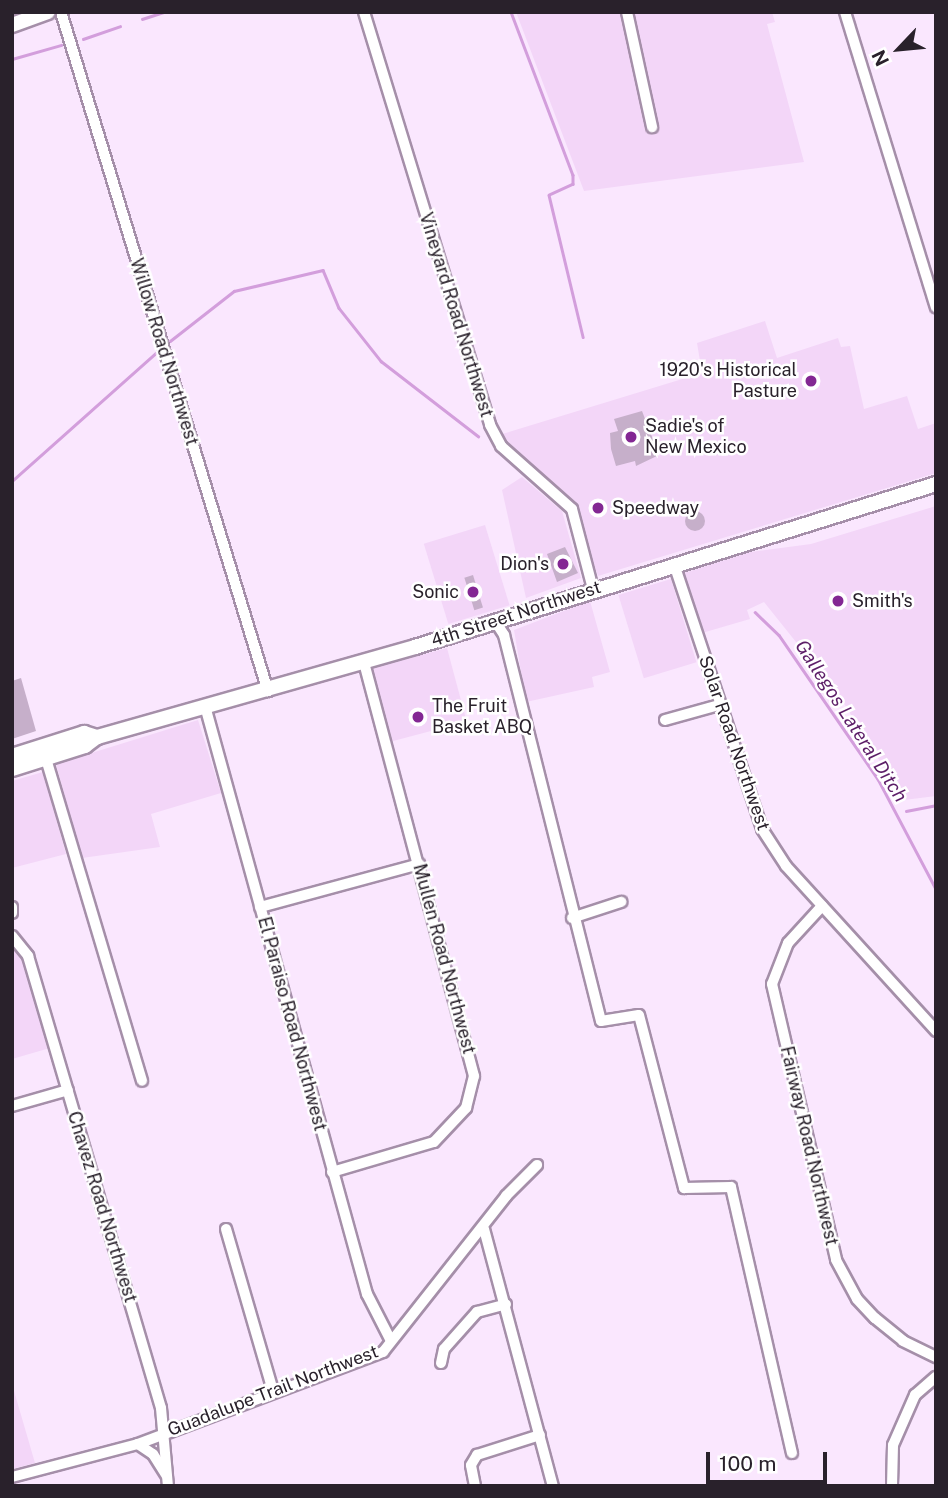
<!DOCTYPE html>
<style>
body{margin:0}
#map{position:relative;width:948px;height:1498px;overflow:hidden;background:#fae7fe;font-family:"Public Sans",sans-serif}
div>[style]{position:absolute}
.built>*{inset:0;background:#f3d6f8;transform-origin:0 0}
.stream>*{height:2.5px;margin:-1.25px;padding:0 1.25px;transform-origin:1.25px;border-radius:1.25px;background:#d39edc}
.building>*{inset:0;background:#c6afca;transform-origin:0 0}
.round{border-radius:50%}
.roads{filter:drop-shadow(2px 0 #a58fa9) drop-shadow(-2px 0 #a58fa9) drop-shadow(0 2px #a58fa9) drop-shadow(0 -2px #a58fa9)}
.minor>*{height:10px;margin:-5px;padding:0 5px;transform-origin:5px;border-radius:5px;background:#fff}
.major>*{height:14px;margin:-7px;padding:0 7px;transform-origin:7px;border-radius:7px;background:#fff}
.dots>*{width:19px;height:19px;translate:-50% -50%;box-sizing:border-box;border:4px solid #fff;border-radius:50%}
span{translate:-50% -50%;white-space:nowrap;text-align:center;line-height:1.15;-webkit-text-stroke:5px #fff;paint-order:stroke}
.street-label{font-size:18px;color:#29212b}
.poi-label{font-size:18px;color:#29212b}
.right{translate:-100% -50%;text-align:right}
.left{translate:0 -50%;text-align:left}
.water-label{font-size:19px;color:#5d1e68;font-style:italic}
.frame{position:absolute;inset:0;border:14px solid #29212b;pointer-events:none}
.north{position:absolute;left:864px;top:14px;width:70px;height:70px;-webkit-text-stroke:5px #fff;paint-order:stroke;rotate:244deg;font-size:19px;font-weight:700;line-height:28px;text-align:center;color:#29212b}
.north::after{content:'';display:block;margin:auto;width:24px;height:32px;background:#29212b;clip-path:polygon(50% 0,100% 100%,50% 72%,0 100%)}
.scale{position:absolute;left:706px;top:1452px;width:121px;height:32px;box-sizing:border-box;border:4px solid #29212b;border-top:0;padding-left:9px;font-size:21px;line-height:24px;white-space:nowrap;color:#29212b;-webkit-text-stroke:5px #fff;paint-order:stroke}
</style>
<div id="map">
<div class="built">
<i style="clip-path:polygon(516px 12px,772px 12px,775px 22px,767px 24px,804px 162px,584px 191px)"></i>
<i style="clip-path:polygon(765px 321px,777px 358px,838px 338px,841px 347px,850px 346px,864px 409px,907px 396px,918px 429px,936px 423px,936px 473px,598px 576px,572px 500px,499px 435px,702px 373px,697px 343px)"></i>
<i style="clip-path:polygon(522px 477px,562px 511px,581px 578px,526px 598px,502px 490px)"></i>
<i style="clip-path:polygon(936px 506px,936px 796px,904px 800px,840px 697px,764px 602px,747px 610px,750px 619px,702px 633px,684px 573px,750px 552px,811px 544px)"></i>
<i style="left:485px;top:525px;width:84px;height:64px;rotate:73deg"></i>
<i style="left:671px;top:579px;width:87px;height:55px;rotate:73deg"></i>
<i style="clip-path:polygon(590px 601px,610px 672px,592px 677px,594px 687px,526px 702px,514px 630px)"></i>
<i style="left:447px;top:648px;width:76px;height:77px;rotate:75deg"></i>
<i style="clip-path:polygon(198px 720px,221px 793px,151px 814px,160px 847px,82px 858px,56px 764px)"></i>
<i style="clip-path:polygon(43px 772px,66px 854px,12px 868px,12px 781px)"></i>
<i style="clip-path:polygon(12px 943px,23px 954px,50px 1048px,12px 1059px)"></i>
<i style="clip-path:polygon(12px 1384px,35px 1463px,12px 1469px)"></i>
</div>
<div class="stream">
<i style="left:511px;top:12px;width:174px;rotate:69.2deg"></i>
<i style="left:573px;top:175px;width:9px;rotate:90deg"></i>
<i style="left:573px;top:184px;width:26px;rotate:155deg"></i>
<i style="left:549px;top:195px;width:146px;rotate:76.5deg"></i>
<i style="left:142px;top:19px;width:23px;rotate:-18deg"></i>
<i style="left:83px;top:39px;width:39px;rotate:-19deg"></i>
<i style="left:12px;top:59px;width:51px;rotate:-15.9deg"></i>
<i style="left:170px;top:341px;width:81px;rotate:-38deg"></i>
<i style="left:234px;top:291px;width:91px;rotate:-13.3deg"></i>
<i style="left:323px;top:270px;width:41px;rotate:67.2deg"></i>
<i style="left:339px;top:308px;width:68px;rotate:51.6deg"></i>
<i style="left:381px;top:361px;width:123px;rotate:37.7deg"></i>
<i style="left:12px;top:481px;width:194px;rotate:-41.7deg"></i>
<i style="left:755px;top:612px;width:33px;rotate:44deg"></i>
<i style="left:779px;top:635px;width:175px;rotate:55.5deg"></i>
<i style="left:878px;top:779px;width:124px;rotate:62.2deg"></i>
<i style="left:906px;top:811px;width:31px;rotate:-11deg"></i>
</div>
<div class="building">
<i style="clip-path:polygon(642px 411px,659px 455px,636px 466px,635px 461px,616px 466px,611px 449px,610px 433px,618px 431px,614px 419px)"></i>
<i class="round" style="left:685px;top:511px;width:20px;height:20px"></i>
<i style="clip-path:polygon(565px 547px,578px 573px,557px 582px,547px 554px)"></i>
<i style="left:473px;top:575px;width:34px;height:9px;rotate:73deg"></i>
<i style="clip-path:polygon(21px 678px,36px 731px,12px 739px,12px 681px)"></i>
</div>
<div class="roads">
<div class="minor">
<i style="left:61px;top:12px;width:710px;rotate:73.05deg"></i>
<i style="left:364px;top:12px;width:432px;rotate:73deg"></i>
<i style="left:490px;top:425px;width:24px;rotate:62deg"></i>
<i style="left:501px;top:446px;width:95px;rotate:41.6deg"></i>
<i style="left:572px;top:509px;width:83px;rotate:75.3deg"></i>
<i style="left:627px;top:12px;width:118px;rotate:77.7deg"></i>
<i style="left:845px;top:12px;width:309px;rotate:72.9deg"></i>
<i style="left:674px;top:564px;width:279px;rotate:71.6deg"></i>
<i style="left:762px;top:829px;width:44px;rotate:57deg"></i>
<i style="left:786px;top:866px;width:223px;rotate:47.7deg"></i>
<i style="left:495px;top:621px;width:17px;rotate:57deg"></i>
<i style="left:504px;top:635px;width:398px;rotate:75.9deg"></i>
<i style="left:601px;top:1021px;width:38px;rotate:-9deg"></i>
<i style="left:639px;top:1015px;width:179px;rotate:75.4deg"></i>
<i style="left:684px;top:1188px;width:47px;rotate:-1.2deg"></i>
<i style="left:731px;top:1187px;width:273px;rotate:77.1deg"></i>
<i style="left:205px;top:706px;width:610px;rotate:74.6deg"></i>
<i style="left:367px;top:1294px;width:51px;rotate:62.9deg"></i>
<i style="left:665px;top:720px;width:56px;rotate:-15.5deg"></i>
<i style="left:44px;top:752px;width:343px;rotate:73.4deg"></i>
<i style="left:822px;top:906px;width:50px;rotate:132.6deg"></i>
<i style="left:788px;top:943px;width:44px;rotate:111.3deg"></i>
<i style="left:772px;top:984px;width:283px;rotate:76.9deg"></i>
<i style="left:836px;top:1260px;width:44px;rotate:61.7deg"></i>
<i style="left:857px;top:1299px;width:26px;rotate:47deg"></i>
<i style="left:875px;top:1318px;width:36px;rotate:39deg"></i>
<i style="left:903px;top:1341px;width:37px;rotate:26deg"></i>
<i style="left:12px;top:907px;width:6px;rotate:90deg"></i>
<i style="left:260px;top:907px;width:165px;rotate:-15.1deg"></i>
<i style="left:572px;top:918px;width:52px;rotate:-18.1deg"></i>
<i style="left:12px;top:936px;width:26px;rotate:51deg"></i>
<i style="left:28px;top:956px;width:471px;rotate:73.6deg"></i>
<i style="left:161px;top:1408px;width:78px;rotate:84.9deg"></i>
<i style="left:12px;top:1106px;width:58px;rotate:-15.9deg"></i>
<i style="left:332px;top:1172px;width:106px;rotate:-16.4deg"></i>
<i style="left:434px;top:1142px;width:47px;rotate:-46.7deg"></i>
<i style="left:466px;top:1108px;width:33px;rotate:-76deg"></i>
<i style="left:474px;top:1076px;width:428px;rotate:-104.9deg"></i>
<i style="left:226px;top:1229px;width:169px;rotate:73.8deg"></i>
<i style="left:484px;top:1229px;width:266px;rotate:75deg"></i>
<i style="left:441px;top:1363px;width:14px;rotate:-78deg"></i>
<i style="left:444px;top:1349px;width:50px;rotate:-48.3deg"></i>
<i style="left:477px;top:1312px;width:30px;rotate:-15deg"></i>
<i style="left:138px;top:1444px;width:18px;rotate:34deg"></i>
<i style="left:153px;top:1454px;width:25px;rotate:58deg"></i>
<i style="left:12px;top:1477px;width:130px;rotate:-14.7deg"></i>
<i style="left:138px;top:1444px;width:262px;rotate:-20.6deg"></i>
<i style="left:383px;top:1352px;width:199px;rotate:-51.7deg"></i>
<i style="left:506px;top:1196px;width:44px;rotate:-45deg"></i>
<i style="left:475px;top:1486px;width:21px;rotate:-101deg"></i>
<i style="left:471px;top:1465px;width:12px;rotate:-59deg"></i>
<i style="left:477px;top:1455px;width:66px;rotate:-17.6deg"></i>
<i style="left:892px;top:1486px;width:41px;rotate:-88.6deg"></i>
<i style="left:893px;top:1445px;width:55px;rotate:-66.3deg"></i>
<i style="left:915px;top:1395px;width:28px;rotate:-41deg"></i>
</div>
<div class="major">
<i style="left:12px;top:25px;width:38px;rotate:-20deg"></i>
<i style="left:12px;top:756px;width:76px;rotate:-17.7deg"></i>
<i style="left:84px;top:733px;width:14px;rotate:17deg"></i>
<i style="left:12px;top:769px;width:77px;rotate:-17.5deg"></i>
<i style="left:85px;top:746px;width:15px;rotate:-37deg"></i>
<i style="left:97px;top:737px;width:330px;rotate:-15.8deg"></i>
<i style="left:415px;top:647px;width:546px;rotate:-17.37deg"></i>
</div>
</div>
<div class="dots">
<i style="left:811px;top:381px;background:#832793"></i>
<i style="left:631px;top:437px;background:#832793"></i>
<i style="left:598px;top:508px;background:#832793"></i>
<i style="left:563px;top:564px;background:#832793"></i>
<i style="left:473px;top:592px;background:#832793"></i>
<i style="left:838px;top:601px;background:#832793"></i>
<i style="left:418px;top:717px;background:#832793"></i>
</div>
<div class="street-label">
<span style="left:456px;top:315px;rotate:73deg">Vineyard Road Northwest</span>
<span style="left:164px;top:352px;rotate:73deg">Willow Road Northwest</span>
<span style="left:516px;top:614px;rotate:-18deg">4th Street Northwest</span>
<span style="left:734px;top:743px;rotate:71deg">Solar Road Northwest</span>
<span style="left:444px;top:959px;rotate:75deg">Mullen Road Northwest</span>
<span style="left:292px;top:1024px;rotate:75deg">El Paraiso Road Northwest</span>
<span style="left:809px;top:1146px;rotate:77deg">Fairway Road Northwest</span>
<span style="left:102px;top:1207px;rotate:73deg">Chavez Road Northwest</span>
<span style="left:273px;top:1391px;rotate:-21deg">Guadalupe Trail Northwest</span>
</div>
<div class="poi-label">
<span class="right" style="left:797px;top:381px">1920's Historical<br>Pasture</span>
<span class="left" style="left:645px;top:437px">Sadie's of<br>New Mexico</span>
<span class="left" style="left:612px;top:508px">Speedway</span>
<span class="right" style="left:549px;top:564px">Dion's</span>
<span class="right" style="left:459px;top:592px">Sonic</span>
<span class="left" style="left:852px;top:601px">Smith's</span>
<span class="left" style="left:432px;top:717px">The Fruit<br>Basket ABQ</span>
</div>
<div class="water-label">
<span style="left:851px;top:721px;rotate:57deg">Gallegos Lateral Ditch</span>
</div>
<div class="frame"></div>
<div class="north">N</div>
<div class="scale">100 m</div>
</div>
